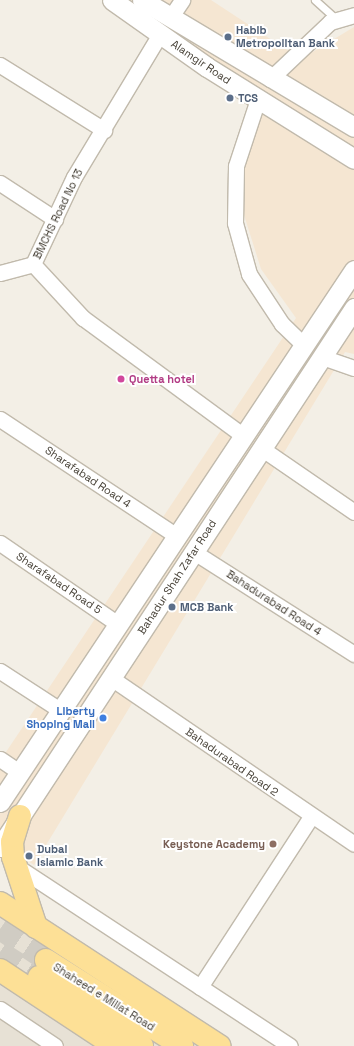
<!DOCTYPE html>
<style>
body{margin:0}
#map{position:relative;width:354px;height:1046px;overflow:hidden;background:#f3efe6;font-family:"Space Grotesk",sans-serif}
div>[style]{position:absolute}
.residential>*{inset:0;background:#e7e1d5}
.commercial>*{inset:0;background:#f5e6d2}
.primary-tunnel>*{height:22px;margin-top:-11px;transform-origin:0;background:repeating-linear-gradient(90deg,#d0ccc3 0 22px,transparent 0 33px)}
.roads{filter:drop-shadow(1px 0 #c1baac) drop-shadow(-1px 0 #c1baac) drop-shadow(0 1px #c1baac) drop-shadow(0 -1px #c1baac)}
.service>*{height:7px;margin:-3.5px;padding:0 3.5px;transform-origin:3.5px;border-radius:3.5px;background:#fff}
.minor>*{height:15px;margin:-7.5px;padding:0 7.5px;transform-origin:7.5px;border-radius:7.5px;background:#fff}
.tertiary>*{height:19px;margin:-9.5px;padding:0 9.5px;transform-origin:9.5px;border-radius:9.5px;background:#fff}
.primary>*{height:22px;margin:-11px;padding:0 11px;transform-origin:11px;border-radius:11px;background:#fde096}
.dots>*{width:11px;height:11px;translate:-50% -50%;box-sizing:border-box;border:2px solid #fff;border-radius:50%}
span{translate:-50% -50%;white-space:nowrap;text-align:center;line-height:1.15;-webkit-text-stroke:4px #fff;paint-order:stroke}
.service-label{font-size:11px;color:#4e5e75;font-weight:700}
.left{translate:0 -50%;text-align:left}
.street-label{font-size:11px;color:#464036}
.hotel-label{font-size:11px;color:#b23c85;font-weight:700}
.shop-label{font-size:11px;color:#366cbe;font-weight:700}
.right{translate:-100% -50%;text-align:right}
.education-label{font-size:11px;color:#785e54;font-weight:700}
</style>
<div id="map">
<div class="residential">
<i style="clip-path:polygon(0 897px,228px 1046px,0 1046px)"></i>
</div>
<div class="commercial">
<i style="clip-path:polygon(105px 0,211px 0,301px 59px,354px 27px,354px 354px,345px 352px,34px 865px,0 843px,0 761px,296px 318px,261px 269px,244px 215px,245px 157px,265px 104px)"></i>
</div>
<div class="primary-tunnel">
<i style="left:0;top:929px;width:55px;rotate:34deg"></i>
<i style="left:0;top:952px;width:46px;rotate:32.7deg"></i>
</div>
<div class="roads">
<div class="service">
<i style="left:315px;top:0;width:30px;rotate:42deg"></i>
</div>
<div class="minor">
<i style="left:170px;top:18px;width:22px;rotate:-56deg"></i>
<i style="left:160px;top:34px;width:167px;rotate:121deg"></i>
<i style="left:74px;top:177px;width:96px;rotate:115.2deg"></i>
<i style="left:33px;top:264px;width:74px;rotate:47.2deg"></i>
<i style="left:83px;top:318px;width:197px;rotate:36.3deg"></i>
<i style="left:0;top:65px;width:123px;rotate:32deg"></i>
<i style="left:270px;top:79px;width:83px;rotate:-43.5deg"></i>
<i style="left:330px;top:22px;width:25px;rotate:-16deg"></i>
<i style="left:258px;top:99px;width:71px;rotate:108.2deg"></i>
<i style="left:236px;top:166px;width:57px;rotate:91deg"></i>
<i style="left:235px;top:223px;width:53px;rotate:74.6deg"></i>
<i style="left:249px;top:274px;width:60px;rotate:56.6deg"></i>
<i style="left:282px;top:324px;width:30px;rotate:44deg"></i>
<i style="left:0;top:183px;width:66px;rotate:33.2deg"></i>
<i style="left:0;top:273px;width:34px;rotate:-15deg"></i>
<i style="left:322px;top:357px;width:34px;rotate:19deg"></i>
<i style="left:0;top:419px;width:212px;rotate:33.5deg"></i>
<i style="left:261px;top:448px;width:113px;rotate:34.5deg"></i>
<i style="left:0;top:543px;width:143px;rotate:34.5deg"></i>
<i style="left:194px;top:552px;width:190px;rotate:32.5deg"></i>
<i style="left:0;top:671px;width:72px;rotate:33deg"></i>
<i style="left:111px;top:678px;width:294px;rotate:34.3deg"></i>
<i style="left:0;top:759px;width:25px;rotate:34deg"></i>
<i style="left:13px;top:864px;width:331px;rotate:33.3deg"></i>
<i style="left:200px;top:987px;width:203px;rotate:-56.9deg"></i>
<i style="left:0;top:1009px;width:66px;rotate:33.9deg"></i>
</div>
<div class="tertiary">
<i style="left:112px;top:0;width:116px;rotate:35.2deg"></i>
<i style="left:207px;top:67px;width:173px;rotate:32deg"></i>
<i style="left:142px;top:0;width:247px;rotate:30.9deg"></i>
<i style="left:0;top:802px;width:639px;rotate:-56.36deg"></i>
<i style="left:0;top:847px;width:645px;rotate:-56.7deg"></i>
</div>
<div class="primary">
<i style="left:20px;top:816px;width:27px;rotate:107deg"></i>
<i style="left:12px;top:842px;width:15px;rotate:86deg"></i>
<i style="left:13px;top:857px;width:74px;rotate:71.8deg"></i>
<i style="left:0;top:903px;width:262px;rotate:33.1deg"></i>
<i style="left:46px;top:960px;width:161px;rotate:32.3deg"></i>
<i style="left:0;top:970px;width:138px;rotate:33.5deg"></i>
<i style="left:39px;top:977px;width:124px;rotate:33.8deg"></i>
</div>
</div>
<div class="dots">
<i style="left:228px;top:37px;background:#5c6f8a"></i>
<i style="left:230px;top:98px;background:#5c6f8a"></i>
<i style="left:121px;top:379px;background:#d1479c"></i>
<i style="left:172px;top:607px;background:#5c6f8a"></i>
<i style="left:103px;top:718px;background:#3f7fe0"></i>
<i style="left:273px;top:844px;background:#8d6e63"></i>
<i style="left:29px;top:856px;background:#5c6f8a"></i>
</div>
<div class="service-label">
<span class="left" style="left:236px;top:37px">Habib<br>Metropolitan Bank</span>
<span class="left" style="left:238px;top:98px">TCS</span>
<span class="left" style="left:180px;top:607px">MCB Bank</span>
<span class="left" style="left:37px;top:856px">Dubai<br>Islamic Bank</span>
</div>
<div class="street-label">
<span style="left:201px;top:62px;rotate:34deg">Alamgir Road</span>
<span style="left:58px;top:214px;rotate:-64deg">BMCHS Road No 13</span>
<span style="left:88px;top:477px;rotate:34deg">Sharafabad Road 4</span>
<span style="left:177px;top:577px;rotate:-57deg">Bahadur Shah Zafar Road</span>
<span style="left:59px;top:583px;rotate:34deg">Sharafabad Road 5</span>
<span style="left:274px;top:603px;rotate:33deg">Bahadurabad Road 4</span>
<span style="left:232px;top:762px;rotate:35deg">Bahadurabad Road 2</span>
<span style="left:104px;top:997px;rotate:32deg">Shaheed e Millat Road</span>
</div>
<div class="hotel-label">
<span class="left" style="left:129px;top:379px">Quetta hotel</span>
</div>
<div class="shop-label">
<span class="right" style="left:95px;top:718px">Liberty<br>Shoping Mall</span>
</div>
<div class="education-label">
<span class="right" style="left:265px;top:844px">Keystone Academy</span>
</div>
</div>
